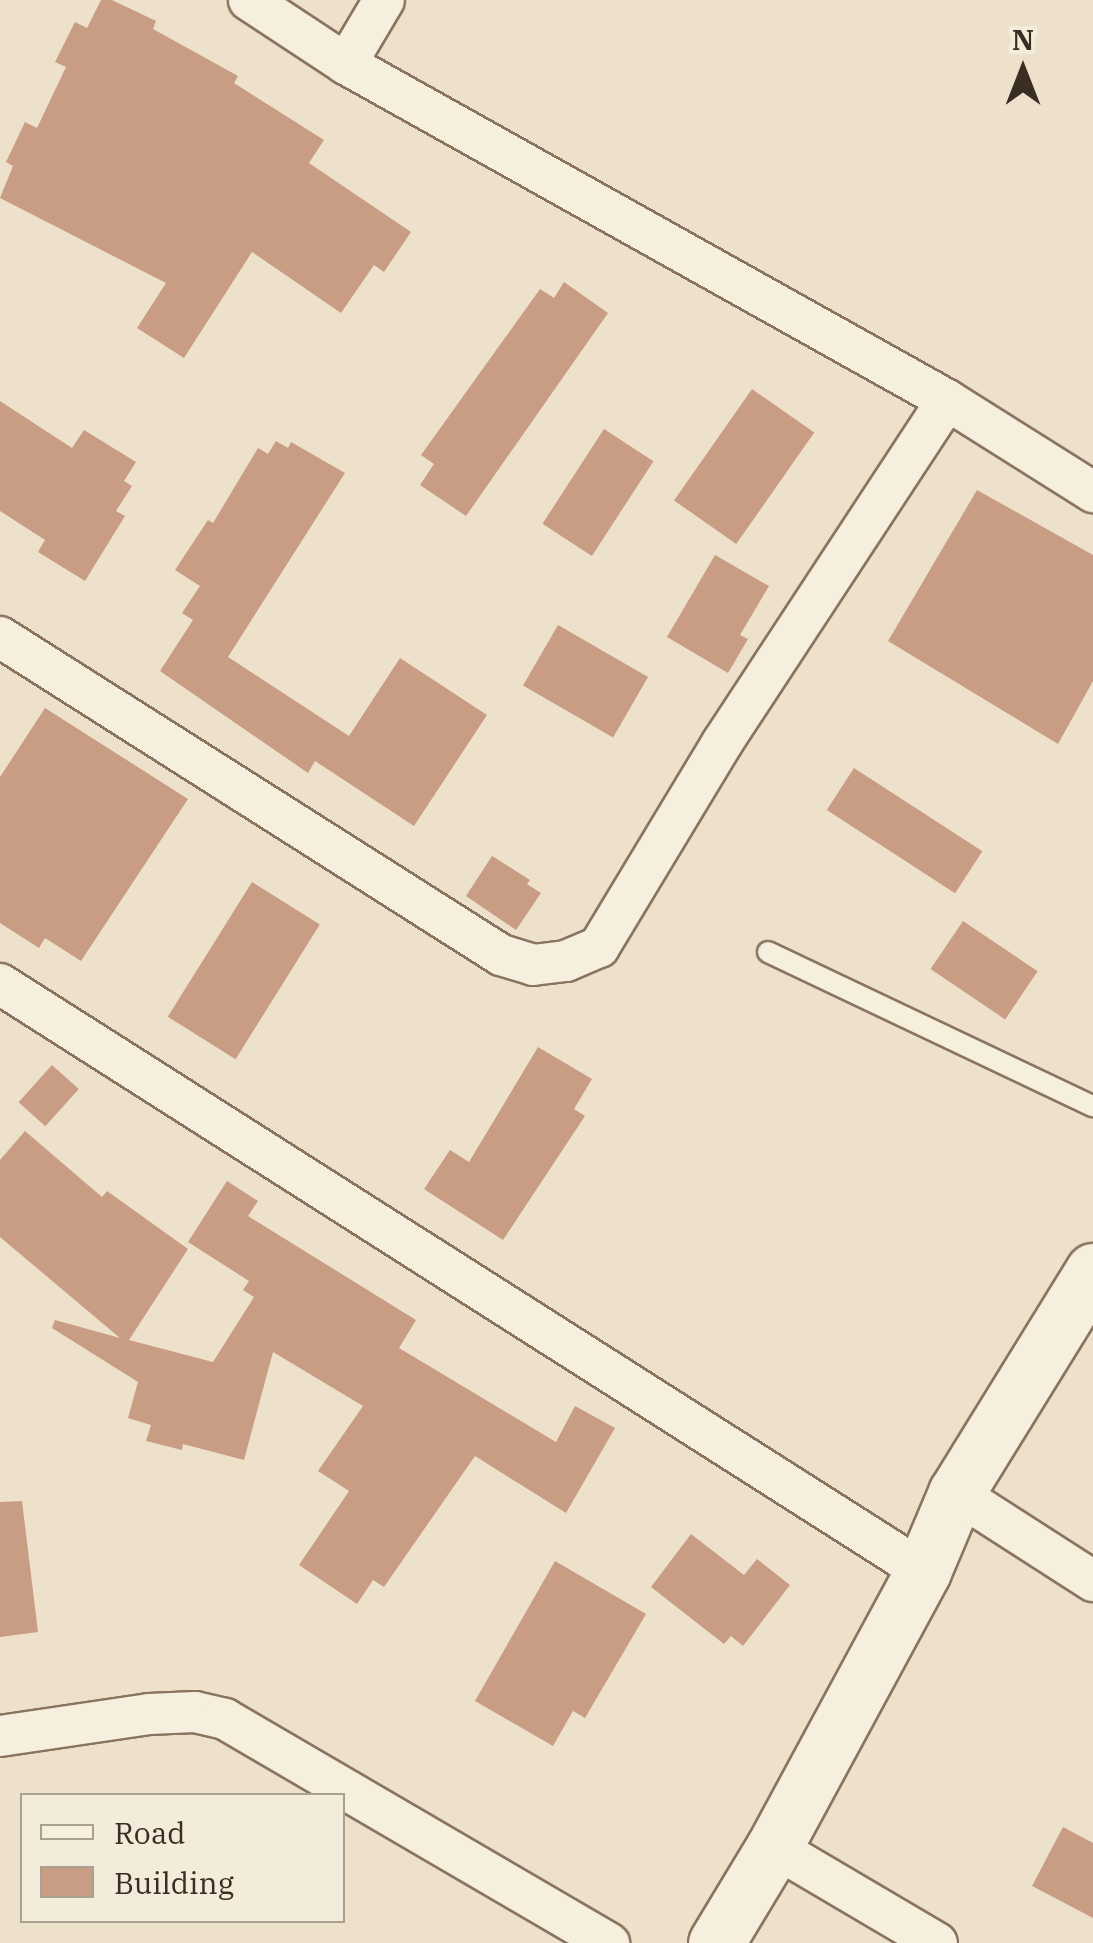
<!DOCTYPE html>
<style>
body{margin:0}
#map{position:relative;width:1093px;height:1943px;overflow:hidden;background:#ede1cb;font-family:"IBM Plex Serif",serif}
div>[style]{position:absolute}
.building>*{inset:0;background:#c89d83;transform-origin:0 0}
.roads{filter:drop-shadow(2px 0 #897460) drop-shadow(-2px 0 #897460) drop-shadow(0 2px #897460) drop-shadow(0 -2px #897460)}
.lane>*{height:20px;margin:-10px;padding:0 10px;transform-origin:10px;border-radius:10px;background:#f7efde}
.street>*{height:40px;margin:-20px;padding:0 20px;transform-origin:20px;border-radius:20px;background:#f7efde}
.secondary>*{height:55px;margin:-27.5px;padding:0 27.5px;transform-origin:27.5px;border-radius:27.5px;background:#f7efde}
span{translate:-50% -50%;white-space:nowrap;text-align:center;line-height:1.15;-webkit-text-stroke:9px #f4ecda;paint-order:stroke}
.legend{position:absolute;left:20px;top:1793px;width:325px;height:130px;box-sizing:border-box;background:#f4ecda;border:2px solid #aaa090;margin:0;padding:12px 18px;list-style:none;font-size:30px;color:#3a2d22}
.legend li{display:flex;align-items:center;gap:20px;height:50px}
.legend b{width:50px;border:2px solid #aaa090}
.north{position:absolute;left:973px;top:20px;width:100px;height:100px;-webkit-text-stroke:8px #f4ecda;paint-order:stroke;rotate:0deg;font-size:28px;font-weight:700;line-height:40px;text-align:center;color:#3a2d22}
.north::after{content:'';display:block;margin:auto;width:35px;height:45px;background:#3a2d22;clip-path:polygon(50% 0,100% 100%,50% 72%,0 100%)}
</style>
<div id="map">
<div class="building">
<i style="clip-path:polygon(101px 0,112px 0,156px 21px,153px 29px,238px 76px,234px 83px,324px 140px,309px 163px,411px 232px,384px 272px,374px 265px,341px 313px,252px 252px,184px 358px,137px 328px,166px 283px,0 198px,13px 166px,6px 162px,25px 122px,37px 128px,66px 67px,55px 62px,75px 22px,87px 28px)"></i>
<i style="clip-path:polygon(564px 282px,608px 313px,466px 516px,420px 485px,434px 464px,421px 455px,540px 289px,554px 298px)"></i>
<i style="left:752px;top:389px;width:76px;height:136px;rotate:35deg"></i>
<i style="clip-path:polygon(0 401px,72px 448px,84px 430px,136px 462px,124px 481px,132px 486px,116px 511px,125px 516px,85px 581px,38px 552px,45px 540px,0 511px)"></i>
<i style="left:604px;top:429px;width:59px;height:113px;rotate:33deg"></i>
<i style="clip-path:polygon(276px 441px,288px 448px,291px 442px,345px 473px,228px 657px,349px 736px,400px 658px,487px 715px,414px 826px,315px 761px,308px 773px,160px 671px,193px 620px,182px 613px,200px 586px,175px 570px,208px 520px,213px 523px,258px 448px,268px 454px)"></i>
<i style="clip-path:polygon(977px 490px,1093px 555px,1093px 681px,1058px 744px,888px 641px)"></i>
<i style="clip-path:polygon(715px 555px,769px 586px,740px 635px,748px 639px,728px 673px,667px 637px)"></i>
<i style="left:558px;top:625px;width:104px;height:70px;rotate:30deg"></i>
<i style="clip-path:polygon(45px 708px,188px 799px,81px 961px,45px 938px,39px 948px,0 923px,0 777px)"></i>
<i style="left:854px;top:768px;width:153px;height:50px;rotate:33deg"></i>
<i style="clip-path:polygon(492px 856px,530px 880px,527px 884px,541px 893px,516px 930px,466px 896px)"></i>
<i style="left:252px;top:882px;width:80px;height:159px;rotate:32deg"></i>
<i style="left:963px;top:921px;width:90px;height:58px;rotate:34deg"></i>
<i style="clip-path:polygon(538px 1047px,592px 1079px,574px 1109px,585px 1116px,503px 1240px,424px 1189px,450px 1150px,469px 1162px)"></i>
<i style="left:52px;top:1065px;width:36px;height:50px;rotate:42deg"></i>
<i style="clip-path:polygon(25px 1131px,102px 1197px,107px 1191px,188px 1249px,129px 1340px,213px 1362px,254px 1297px,243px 1290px,249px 1281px,188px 1242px,227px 1181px,258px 1201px,248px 1216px,416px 1320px,399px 1348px,556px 1442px,575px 1406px,615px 1428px,566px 1513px,475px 1456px,384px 1587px,373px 1580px,357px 1604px,299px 1565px,349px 1491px,318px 1471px,363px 1406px,273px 1352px,244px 1460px,183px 1444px,182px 1450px,146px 1441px,151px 1425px,128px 1418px,138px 1382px,52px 1328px,55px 1320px,120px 1338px,0 1237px,0 1160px)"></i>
<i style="clip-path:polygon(22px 1501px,38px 1632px,0 1637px,0 1502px)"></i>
<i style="clip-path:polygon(691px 1534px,744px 1575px,757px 1559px,790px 1585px,743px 1646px,731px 1636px,724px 1644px,651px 1587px)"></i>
<i style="clip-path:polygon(555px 1561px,646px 1614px,585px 1718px,573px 1711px,553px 1746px,475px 1701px)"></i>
<i style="clip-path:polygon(1063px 1827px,1093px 1843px,1093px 1918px,1032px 1886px)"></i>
</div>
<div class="roads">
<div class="lane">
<i style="left:768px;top:952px;width:360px;rotate:25.4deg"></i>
</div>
<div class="street">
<i style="left:249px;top:0;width:116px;rotate:33.4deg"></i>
<i style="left:346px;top:64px;width:689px;rotate:29.21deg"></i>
<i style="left:947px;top:400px;width:173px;rotate:32.2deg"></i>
<i style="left:346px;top:64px;width:74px;rotate:-59.3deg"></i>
<i style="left:0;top:637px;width:593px;rotate:32.4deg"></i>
<i style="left:501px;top:955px;width:34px;rotate:17deg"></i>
<i style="left:533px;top:965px;width:33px;rotate:-7deg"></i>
<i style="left:566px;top:961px;width:36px;rotate:-23deg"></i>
<i style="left:599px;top:947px;width:238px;rotate:-58.9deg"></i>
<i style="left:722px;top:743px;width:410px;rotate:-56.7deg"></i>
<i style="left:0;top:984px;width:1094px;rotate:32.46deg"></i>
<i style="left:956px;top:1493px;width:163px;rotate:32.7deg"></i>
<i style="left:0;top:1736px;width:151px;rotate:-8.4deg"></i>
<i style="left:149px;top:1714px;width:46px;rotate:-2.5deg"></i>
<i style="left:195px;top:1712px;width:31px;rotate:13deg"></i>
<i style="left:225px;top:1719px;width:445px;rotate:30.3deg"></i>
<i style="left:774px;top:1847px;width:189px;rotate:30.5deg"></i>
</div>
<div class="secondary">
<i style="left:716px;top:1943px;width:112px;rotate:-58.9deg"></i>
<i style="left:774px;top:1847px;width:314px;rotate:-61.6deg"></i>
<i style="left:923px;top:1571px;width:85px;rotate:-67.1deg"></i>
<i style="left:956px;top:1493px;width:261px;rotate:-58.3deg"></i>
</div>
</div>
<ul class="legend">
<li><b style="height:12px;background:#f7efde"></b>Road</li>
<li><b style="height:28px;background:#c89d83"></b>Building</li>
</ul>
<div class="north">N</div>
</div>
